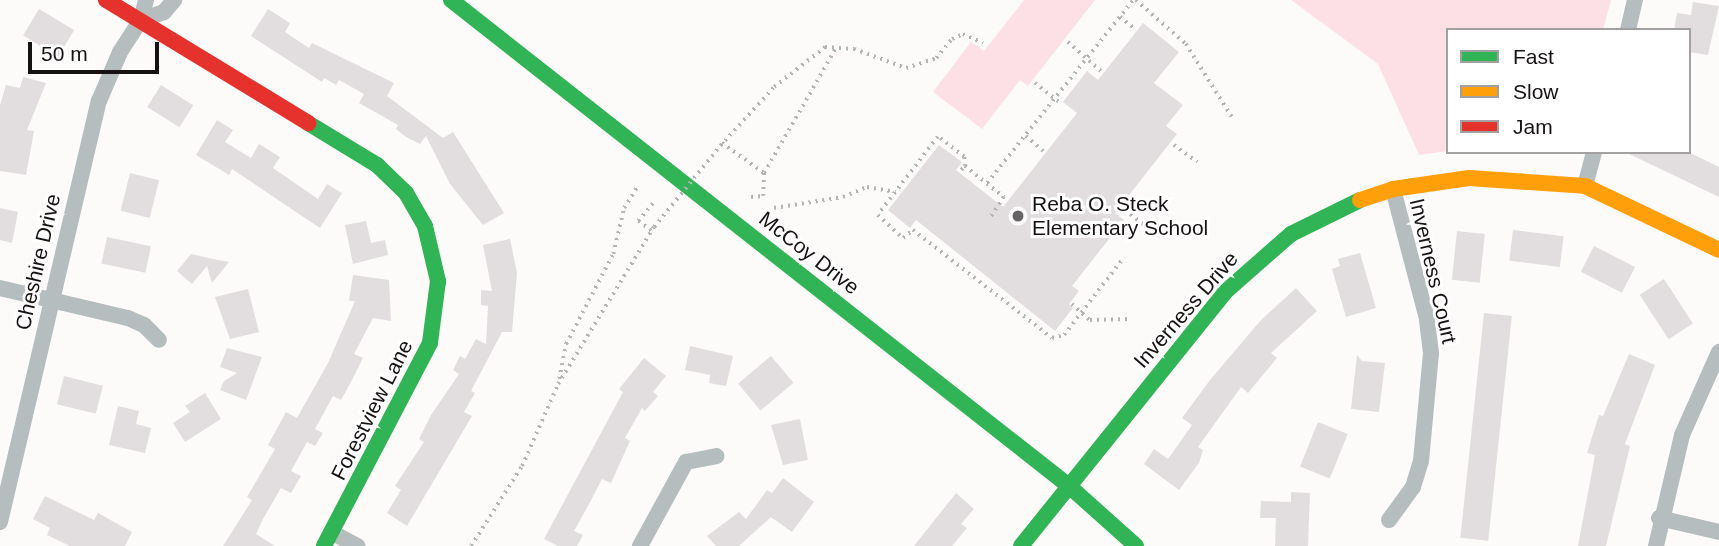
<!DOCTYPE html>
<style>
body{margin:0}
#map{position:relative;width:1719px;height:546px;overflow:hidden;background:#fdfafa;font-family:Helvetica,sans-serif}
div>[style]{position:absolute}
.green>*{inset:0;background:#fde0e5}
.building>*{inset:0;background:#e2dedf;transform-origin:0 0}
.path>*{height:3.5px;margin-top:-1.75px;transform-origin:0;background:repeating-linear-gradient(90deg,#b2b5b6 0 2px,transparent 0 7px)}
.street>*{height:16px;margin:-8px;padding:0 8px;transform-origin:8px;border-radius:8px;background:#b6bdbe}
.fast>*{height:16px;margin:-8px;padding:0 8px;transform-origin:8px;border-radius:8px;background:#30b455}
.slow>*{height:16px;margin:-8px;padding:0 8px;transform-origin:8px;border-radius:8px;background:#ff9f0a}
.jam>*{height:16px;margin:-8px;padding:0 8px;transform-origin:8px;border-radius:8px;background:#e5322d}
.path-bridge>*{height:3.5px;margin-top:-1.75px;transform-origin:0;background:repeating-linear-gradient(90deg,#b2b5b6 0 2px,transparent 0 7px)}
.dots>*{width:19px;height:19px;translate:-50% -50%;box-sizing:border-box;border:4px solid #fff;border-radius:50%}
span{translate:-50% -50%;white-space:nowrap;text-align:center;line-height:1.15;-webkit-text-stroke:6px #fff;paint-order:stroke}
.poi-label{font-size:21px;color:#161212}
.left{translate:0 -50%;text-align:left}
.street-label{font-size:21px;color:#161212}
.legend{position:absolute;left:1446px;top:28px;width:245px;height:126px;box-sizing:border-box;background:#fff;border:2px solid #a2a0a0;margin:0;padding:9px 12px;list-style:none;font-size:21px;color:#161212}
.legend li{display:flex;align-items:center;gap:14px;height:35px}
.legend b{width:35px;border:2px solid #a2a0a0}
.scale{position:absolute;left:28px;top:42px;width:131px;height:32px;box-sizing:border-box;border:4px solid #161212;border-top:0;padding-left:9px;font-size:21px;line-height:24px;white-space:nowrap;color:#161212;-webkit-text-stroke:5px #fff;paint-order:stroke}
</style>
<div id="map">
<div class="green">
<i style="clip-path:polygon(1024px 0,1095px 0,1028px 86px,1020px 80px,982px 129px,933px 92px,971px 42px,984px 51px)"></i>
<i style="clip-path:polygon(1291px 0,1611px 0,1603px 30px,1448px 30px,1448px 151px,1419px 155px,1378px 64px)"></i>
</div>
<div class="building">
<i style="clip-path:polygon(1693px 2px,1719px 6px,1708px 55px,1689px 52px,1689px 30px,1674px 30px,1677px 13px,1691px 15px)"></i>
<i style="left:39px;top:9px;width:41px;height:31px;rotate:31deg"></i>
<i style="clip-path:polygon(268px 9px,290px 23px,285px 32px,309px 48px,312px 43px,394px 83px,387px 96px,443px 138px,453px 132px,504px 213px,483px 225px,450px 184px,426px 136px,420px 144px,406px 137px,396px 129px,398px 125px,359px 103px,364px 94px,339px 80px,336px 85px,324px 78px,322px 82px,251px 36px)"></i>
<i style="clip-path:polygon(1143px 23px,1179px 52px,1154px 83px,1183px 105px,1166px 126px,1177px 134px,1115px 213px,1124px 220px,1072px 286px,1079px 291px,1069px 304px,1073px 308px,1055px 331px,916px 220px,910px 228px,888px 210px,939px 145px,962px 162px,956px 170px,1003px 207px,1077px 113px,1063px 102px,1087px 71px,1098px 80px)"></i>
<i style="clip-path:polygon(23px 77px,46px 83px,27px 130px,34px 131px,26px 175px,0 171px,0 105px,6px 85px,20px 88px)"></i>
<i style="left:161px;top:85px;width:38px;height:26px;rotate:32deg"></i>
<i style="clip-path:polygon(217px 120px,233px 130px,225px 142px,251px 158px,259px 144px,280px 157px,273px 168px,318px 199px,327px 184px,342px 193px,320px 228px,232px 169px,229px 175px,196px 155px)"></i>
<i style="clip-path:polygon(1625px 152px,1688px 152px,1719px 167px,1719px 197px)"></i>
<i style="left:130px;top:173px;width:30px;height:39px;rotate:14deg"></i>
<i style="clip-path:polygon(0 208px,18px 212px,12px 243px,0 240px)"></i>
<i style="clip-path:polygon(366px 221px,371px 243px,385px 240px,388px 255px,353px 264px,345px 225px)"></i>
<i style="left:1513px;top:230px;width:51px;height:31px;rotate:7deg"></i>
<i style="left:1457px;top:231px;width:28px;height:49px;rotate:6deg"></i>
<i style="left:107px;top:237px;width:45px;height:27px;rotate:12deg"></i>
<i style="clip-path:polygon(510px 239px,517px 273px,512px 332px,502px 332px,471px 391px,475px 393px,464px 412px,472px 416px,407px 526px,387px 513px,401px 490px,395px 486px,424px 442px,419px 439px,431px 415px,459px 374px,453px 370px,460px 356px,465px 359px,476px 339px,486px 344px,488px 306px,481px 305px,481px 290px,492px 291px,483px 245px)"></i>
<i style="left:1594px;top:246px;width:46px;height:29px;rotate:27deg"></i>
<i style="clip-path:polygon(1360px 253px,1376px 308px,1346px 317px,1332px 269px,1340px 266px,1338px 259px)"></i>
<i style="clip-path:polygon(191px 254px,213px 259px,229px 262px,212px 283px,207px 266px,192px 284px,177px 271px)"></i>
<i style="clip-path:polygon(353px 275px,389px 280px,391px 321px,373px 318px,354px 354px,363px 358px,352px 380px,341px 400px,333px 396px,315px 429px,323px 433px,315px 446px,307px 442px,291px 471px,301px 476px,291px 493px,281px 488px,263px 519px,256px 534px,275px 546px,223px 546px,252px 500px,247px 497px,275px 449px,268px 445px,286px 412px,297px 418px,328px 363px,355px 301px,349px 301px)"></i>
<i style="left:1664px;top:279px;width:53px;height:29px;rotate:57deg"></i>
<i style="clip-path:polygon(1296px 288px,1317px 311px,1271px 353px,1277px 358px,1248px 393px,1241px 387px,1198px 447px,1203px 450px,1199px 463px,1179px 490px,1144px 464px,1154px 449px,1168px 459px,1192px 425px,1182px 418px,1210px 380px,1261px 320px)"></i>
<i style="clip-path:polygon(248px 289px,259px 332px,230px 339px,215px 297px)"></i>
<i style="left:1484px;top:313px;width:28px;height:226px;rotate:6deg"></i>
<i style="clip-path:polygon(690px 346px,733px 356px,726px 386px,709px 383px,710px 375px,685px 370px)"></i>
<i style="clip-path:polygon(227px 348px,262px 357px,246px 400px,220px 390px,224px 381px,237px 373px,220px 367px)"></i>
<i style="clip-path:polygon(1629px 354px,1655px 365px,1625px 444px,1630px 446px,1606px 546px,1578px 546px,1595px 455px,1587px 453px,1599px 415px,1603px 416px)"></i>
<i style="clip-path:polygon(1357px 355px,1362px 361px,1385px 363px,1379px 412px,1351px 409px)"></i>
<i style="left:771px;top:356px;width:35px;height:43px;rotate:50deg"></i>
<i style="clip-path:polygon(644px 358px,666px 376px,653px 392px,658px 396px,645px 411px,642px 408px,625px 438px,630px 441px,611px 483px,602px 479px,589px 504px,574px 531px,583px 535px,577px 546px,558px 546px,544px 539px,623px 392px,619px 389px)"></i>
<i style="left:64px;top:376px;width:40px;height:29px;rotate:14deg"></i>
<i style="clip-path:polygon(205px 393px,221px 419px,185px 442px,173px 423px,190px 412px,185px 406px)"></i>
<i style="clip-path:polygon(118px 406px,139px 411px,136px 424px,151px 428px,145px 453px,109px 445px)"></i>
<i style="clip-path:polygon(800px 419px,808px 460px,783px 465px,771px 425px)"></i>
<i style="left:1318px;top:422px;width:32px;height:48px;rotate:22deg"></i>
<i style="clip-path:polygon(783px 478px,814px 502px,792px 532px,771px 517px,739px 546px,716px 546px,707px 536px,739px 512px,746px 519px,767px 490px,772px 493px)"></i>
<i style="clip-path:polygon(1291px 492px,1310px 493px,1308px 546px,1275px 546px,1276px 518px,1260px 518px,1261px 501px,1291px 502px)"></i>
<i style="clip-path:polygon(956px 493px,974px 509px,961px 524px,967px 528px,952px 546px,914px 546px)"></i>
<i style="clip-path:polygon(45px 496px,94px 520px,98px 513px,132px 532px,125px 546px,70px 546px,47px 535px,50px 528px,33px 519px)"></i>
</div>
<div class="path">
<i style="left:1136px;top:0;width:67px;rotate:41.3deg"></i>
<i style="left:1186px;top:44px;width:86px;rotate:57.8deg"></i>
<i style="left:1120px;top:17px;width:18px;rotate:38deg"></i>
<i style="left:1068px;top:42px;width:44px;rotate:41.3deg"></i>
<i style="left:1035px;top:83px;width:33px;rotate:38deg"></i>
<i style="left:1026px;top:136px;width:23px;rotate:41deg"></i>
<i style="left:722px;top:143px;width:52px;rotate:35.5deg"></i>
<i style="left:1174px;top:145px;width:29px;rotate:36deg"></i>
<i style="left:720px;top:146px;width:80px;rotate:-47.5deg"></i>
<i style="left:774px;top:87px;width:65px;rotate:-38.1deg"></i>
<i style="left:825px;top:47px;width:29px;rotate:4deg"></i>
<i style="left:854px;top:49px;width:55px;rotate:20.1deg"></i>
<i style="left:906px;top:68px;width:32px;rotate:-18deg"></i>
<i style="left:936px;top:58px;width:25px;rotate:-50deg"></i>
<i style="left:952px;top:39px;width:12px;rotate:-24deg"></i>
<i style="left:963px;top:34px;width:22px;rotate:24deg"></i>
<i style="left:965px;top:166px;width:9px;rotate:-96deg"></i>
<i style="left:964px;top:157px;width:33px;rotate:-142deg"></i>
<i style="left:938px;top:137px;width:98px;rotate:127.6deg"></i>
<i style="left:878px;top:215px;width:34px;rotate:43deg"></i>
<i style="left:903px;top:238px;width:13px;rotate:-39deg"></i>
<i style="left:913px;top:230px;width:176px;rotate:37.8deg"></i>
<i style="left:1052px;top:338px;width:12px;rotate:-14deg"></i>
<i style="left:1064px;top:335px;width:98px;rotate:-52.4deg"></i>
<i style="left:961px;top:170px;width:6px;rotate:-45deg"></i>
<i style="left:965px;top:166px;width:50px;rotate:38.5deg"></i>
<i style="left:1004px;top:197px;width:24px;rotate:123deg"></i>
<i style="left:987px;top:183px;width:234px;rotate:-51.4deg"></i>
<i style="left:751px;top:197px;width:12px;rotate:-5deg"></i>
<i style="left:763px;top:196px;width:23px;rotate:-88deg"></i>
<i style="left:764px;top:173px;width:146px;rotate:-60.1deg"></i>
<i style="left:774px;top:208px;width:70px;rotate:-9.1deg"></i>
<i style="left:843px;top:197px;width:26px;rotate:-23deg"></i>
<i style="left:867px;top:187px;width:29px;rotate:10deg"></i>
<i style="left:1125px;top:210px;width:28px;rotate:38deg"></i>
<i style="left:651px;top:231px;width:16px;rotate:-142deg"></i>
<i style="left:638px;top:221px;width:23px;rotate:-50deg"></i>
<i style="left:1072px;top:304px;width:24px;rotate:42deg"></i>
<i style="left:1090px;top:320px;width:40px;rotate:-1.4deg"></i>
<i style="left:559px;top:379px;width:36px;rotate:-79deg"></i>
<i style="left:566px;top:344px;width:102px;rotate:-62.4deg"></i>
<i style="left:613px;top:254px;width:47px;rotate:-76.6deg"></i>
<i style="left:624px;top:208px;width:26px;rotate:-58deg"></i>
<i style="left:471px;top:546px;width:95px;rotate:-57.5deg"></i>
<i style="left:522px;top:466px;width:90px;rotate:-66.3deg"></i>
<i style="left:558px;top:384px;width:184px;rotate:-58.6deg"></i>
</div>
<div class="street">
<i style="left:141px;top:20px;width:24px;rotate:-19deg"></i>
<i style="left:164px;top:12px;width:16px;rotate:-50deg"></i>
<i style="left:1628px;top:30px;width:31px;rotate:-77deg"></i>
<i style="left:1585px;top:186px;width:35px;rotate:-75deg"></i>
<i style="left:0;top:288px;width:131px;rotate:13.2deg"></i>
<i style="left:128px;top:318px;width:17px;rotate:24deg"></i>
<i style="left:144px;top:325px;width:21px;rotate:45deg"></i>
<i style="left:1659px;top:518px;width:62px;rotate:13.1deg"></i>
<i style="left:1389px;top:520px;width:41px;rotate:-54deg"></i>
<i style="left:1413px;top:487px;width:27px;rotate:-73deg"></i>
<i style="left:1421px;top:461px;width:108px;rotate:-84.7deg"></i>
<i style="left:1431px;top:353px;width:38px;rotate:-97deg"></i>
<i style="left:1426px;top:315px;width:130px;rotate:-104.7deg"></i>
<i style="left:0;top:522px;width:432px;rotate:-76.8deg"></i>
<i style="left:99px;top:101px;width:53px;rotate:-66.8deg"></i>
<i style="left:120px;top:52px;width:38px;rotate:-57deg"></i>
<i style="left:141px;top:20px;width:21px;rotate:-76deg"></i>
<i style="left:331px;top:532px;width:30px;rotate:28deg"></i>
<i style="left:640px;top:546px;width:96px;rotate:-61.3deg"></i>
<i style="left:686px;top:462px;width:31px;rotate:-11deg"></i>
<i style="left:1656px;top:546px;width:114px;rotate:-76.8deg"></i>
<i style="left:1682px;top:435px;width:91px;rotate:-66deg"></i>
</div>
<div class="fast">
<i style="left:451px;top:0;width:786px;rotate:38.18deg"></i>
<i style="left:1069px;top:486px;width:90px;rotate:41.8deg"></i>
<i style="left:308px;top:123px;width:81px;rotate:31.3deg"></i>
<i style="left:377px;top:165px;width:40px;rotate:44deg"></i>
<i style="left:406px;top:193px;width:38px;rotate:60deg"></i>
<i style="left:425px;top:226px;width:57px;rotate:76.7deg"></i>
<i style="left:438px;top:281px;width:63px;rotate:97.4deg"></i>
<i style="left:430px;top:343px;width:229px;rotate:117.6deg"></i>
<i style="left:1021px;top:546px;width:326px;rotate:-51.2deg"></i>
<i style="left:1225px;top:292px;width:88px;rotate:-41.3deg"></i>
<i style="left:1291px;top:234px;width:77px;rotate:-26.2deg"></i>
</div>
<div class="slow">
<i style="left:1360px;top:200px;width:35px;rotate:-18deg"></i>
<i style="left:1393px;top:189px;width:77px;rotate:-8.2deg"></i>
<i style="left:1469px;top:178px;width:116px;rotate:3.9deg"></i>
<i style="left:1585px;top:186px;width:148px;rotate:25.5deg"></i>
</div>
<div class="jam">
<i style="left:106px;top:0;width:237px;rotate:31.3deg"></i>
</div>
<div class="path-bridge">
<i style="left:654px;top:227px;width:104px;rotate:-50.8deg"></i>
</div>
<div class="dots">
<i style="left:1018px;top:216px;background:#676363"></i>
</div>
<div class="poi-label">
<span class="left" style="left:1032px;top:216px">Reba O. Steck<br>Elementary School</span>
</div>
<div class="street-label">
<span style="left:809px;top:253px;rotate:38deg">McCoy Drive</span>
<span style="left:38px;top:262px;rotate:-77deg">Cheshire Drive</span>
<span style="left:1433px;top:271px;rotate:77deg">Inverness Court</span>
<span style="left:1186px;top:310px;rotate:-49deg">Inverness Drive</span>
<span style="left:372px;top:410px;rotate:-63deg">Forestview Lane</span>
</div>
<ul class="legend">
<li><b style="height:9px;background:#30b455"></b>Fast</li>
<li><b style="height:9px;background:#ff9f0a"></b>Slow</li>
<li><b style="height:9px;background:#e5322d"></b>Jam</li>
</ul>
<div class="scale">50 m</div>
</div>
